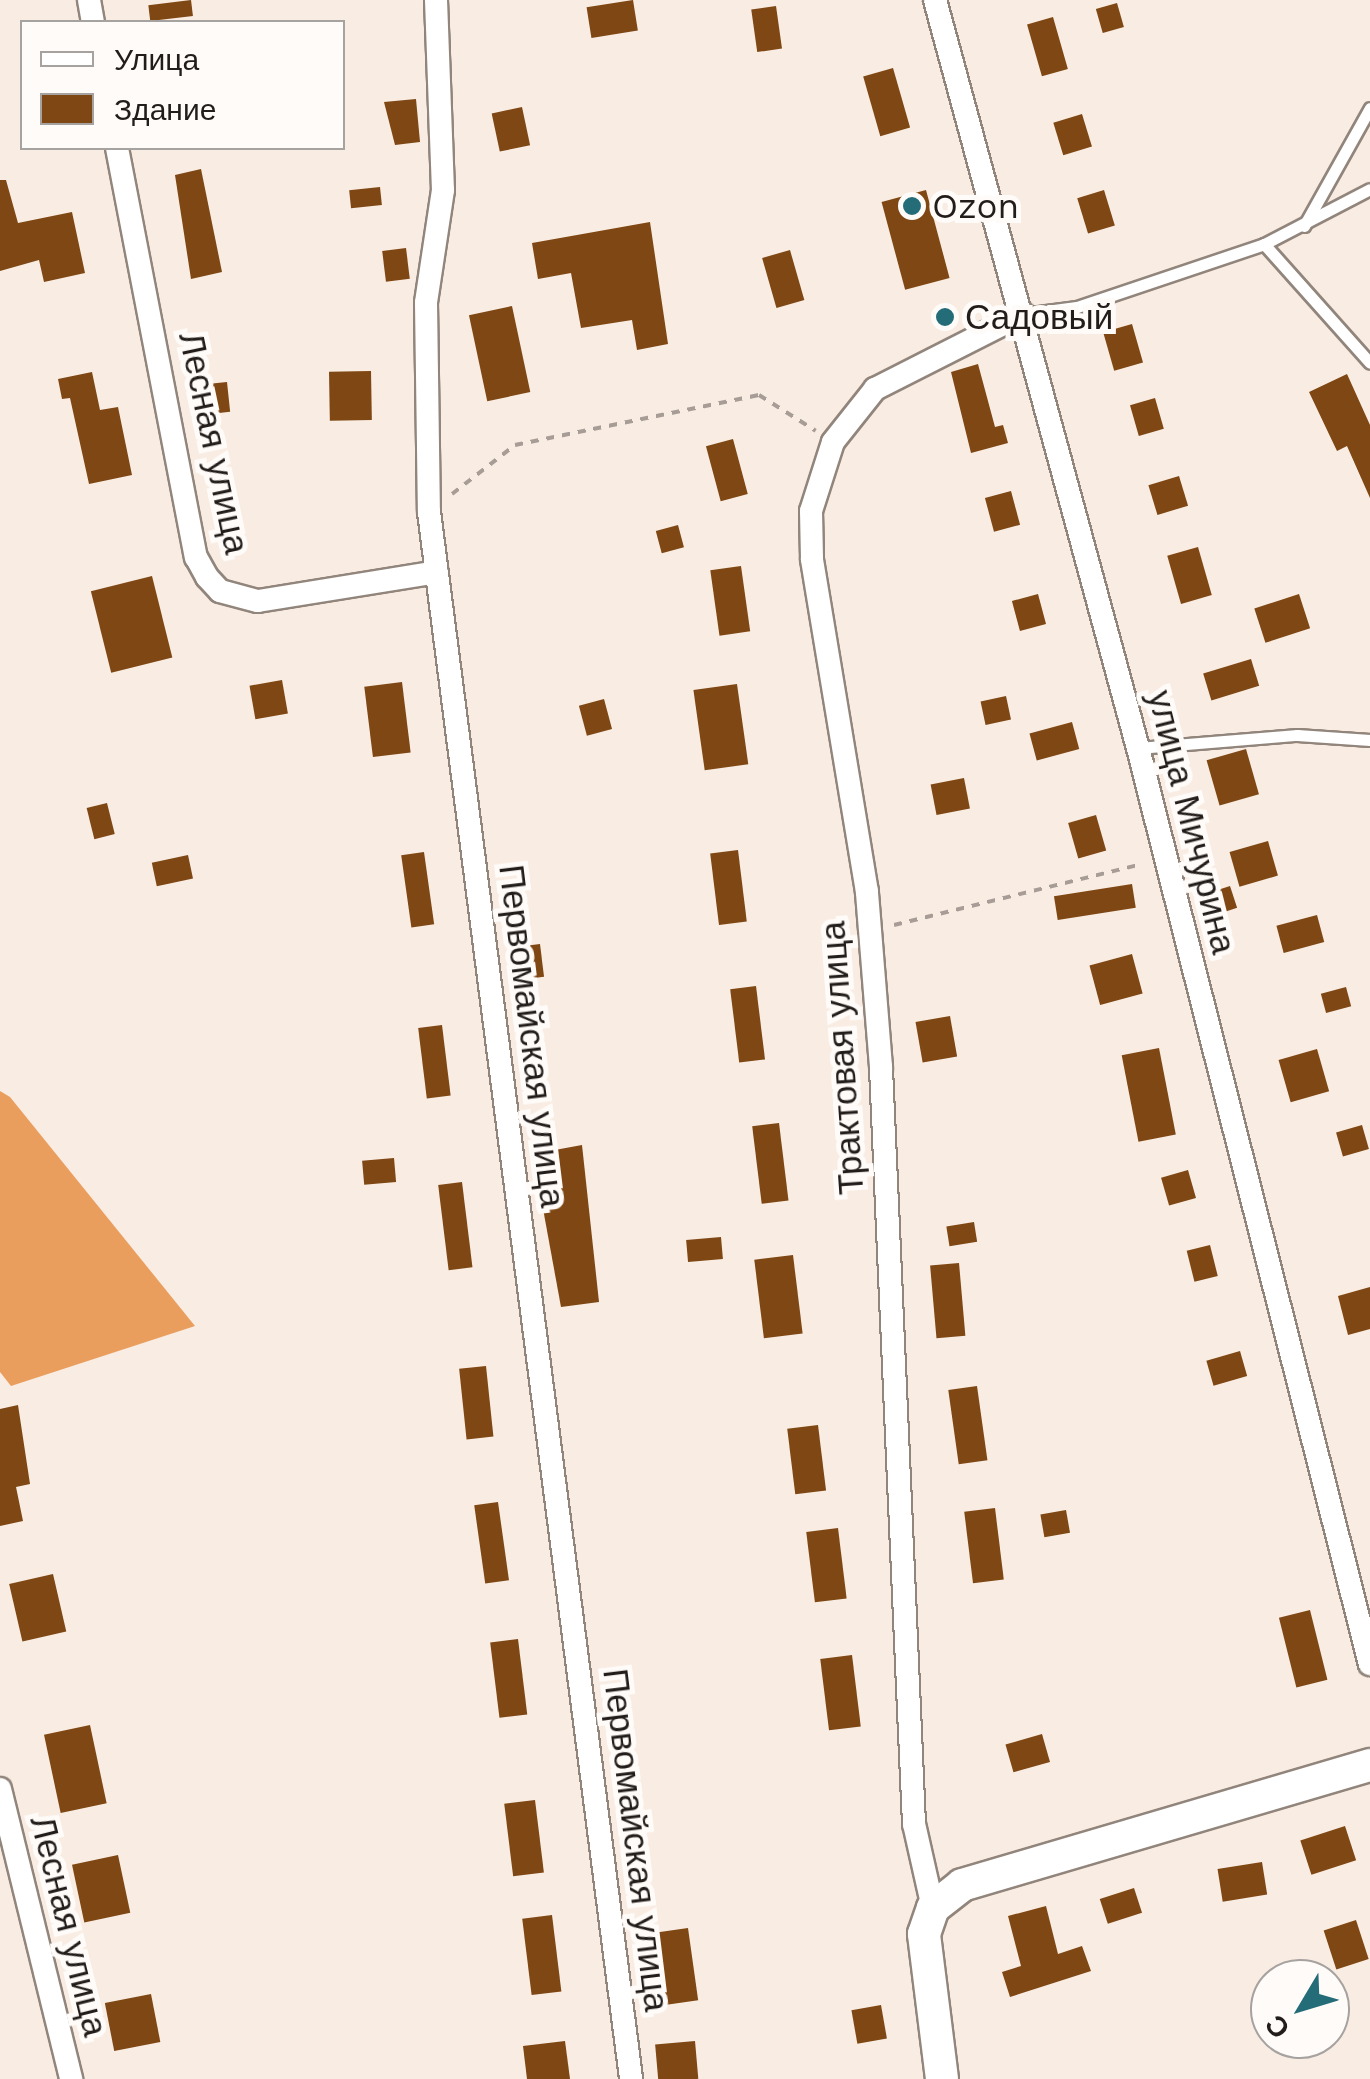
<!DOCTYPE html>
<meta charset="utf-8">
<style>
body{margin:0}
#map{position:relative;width:1370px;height:2079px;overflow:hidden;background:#f9ece2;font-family:"Work Sans",sans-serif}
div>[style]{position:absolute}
.forest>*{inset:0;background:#ea9e5e}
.building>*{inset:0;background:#7e4713;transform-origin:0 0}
.path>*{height:4px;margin-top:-2px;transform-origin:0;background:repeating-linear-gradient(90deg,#a79d96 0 8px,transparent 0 16px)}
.roads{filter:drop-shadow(2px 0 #91857c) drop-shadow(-2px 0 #91857c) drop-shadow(0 2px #91857c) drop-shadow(0 -2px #91857c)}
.lane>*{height:11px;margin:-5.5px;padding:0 5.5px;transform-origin:5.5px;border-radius:5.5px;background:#fff}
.street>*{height:22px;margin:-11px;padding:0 11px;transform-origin:11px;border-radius:11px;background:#fff}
.secondary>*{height:32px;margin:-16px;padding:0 16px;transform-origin:16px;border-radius:16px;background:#fff}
.dots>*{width:28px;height:28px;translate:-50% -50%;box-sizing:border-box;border:5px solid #fefbf9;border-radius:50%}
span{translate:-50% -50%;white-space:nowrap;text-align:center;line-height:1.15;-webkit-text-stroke:10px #fefbf9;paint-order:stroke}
.poi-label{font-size:35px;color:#221d1a}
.left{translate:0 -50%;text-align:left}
.street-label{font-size:35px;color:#221d1a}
.legend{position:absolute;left:20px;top:20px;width:325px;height:130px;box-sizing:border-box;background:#fefbf9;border:2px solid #a6a2a0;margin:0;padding:12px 18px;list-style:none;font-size:30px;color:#221d1a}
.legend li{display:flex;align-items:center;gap:20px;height:50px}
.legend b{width:50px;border:2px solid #a6a2a0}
.north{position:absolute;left:1250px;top:1959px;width:100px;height:100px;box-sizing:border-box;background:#fefbf9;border:2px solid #a6a2a0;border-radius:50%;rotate:232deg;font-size:28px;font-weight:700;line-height:40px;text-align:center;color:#221d1a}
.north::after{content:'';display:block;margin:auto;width:35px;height:45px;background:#246d78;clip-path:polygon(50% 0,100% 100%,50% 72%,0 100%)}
</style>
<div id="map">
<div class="forest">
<i style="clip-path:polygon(0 1091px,10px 1097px,195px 1326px,11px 1386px,0 1372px)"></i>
</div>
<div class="building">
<i style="left:191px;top:0;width:16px;height:43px;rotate:83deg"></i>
<i style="left:633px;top:0;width:31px;height:47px;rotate:81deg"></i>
<i style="left:1117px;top:3px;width:25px;height:22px;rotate:74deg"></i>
<i style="left:776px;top:6px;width:43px;height:25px;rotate:82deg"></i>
<i style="left:1053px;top:17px;width:54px;height:27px;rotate:74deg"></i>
<i style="left:893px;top:68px;width:62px;height:31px;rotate:74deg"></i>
<i style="clip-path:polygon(416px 99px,420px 142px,395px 145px,384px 102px)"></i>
<i style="left:522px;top:107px;width:39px;height:31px;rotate:78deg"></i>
<i style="left:1082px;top:114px;width:34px;height:30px;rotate:73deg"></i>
<i style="clip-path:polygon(201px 169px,222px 272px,191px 279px,175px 175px)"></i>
<i style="clip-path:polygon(0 180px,6px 180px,18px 223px,72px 212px,85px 273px,44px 282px,39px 260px,0 271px)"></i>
<i style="left:380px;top:187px;width:18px;height:31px;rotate:84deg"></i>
<i style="left:926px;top:190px;width:91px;height:46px;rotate:75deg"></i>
<i style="left:1104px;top:190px;width:37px;height:28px;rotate:73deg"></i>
<i style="clip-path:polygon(650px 222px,668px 344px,637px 350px,632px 320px,581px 328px,571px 273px,538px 279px,532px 243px)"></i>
<i style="left:406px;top:248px;width:31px;height:24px;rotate:83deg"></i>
<i style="left:790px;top:250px;width:52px;height:29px;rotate:74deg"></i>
<i style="left:512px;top:306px;width:88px;height:44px;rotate:78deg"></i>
<i style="left:1132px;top:324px;width:40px;height:30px;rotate:74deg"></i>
<i style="clip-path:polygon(978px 364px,995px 427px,1003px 425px,1008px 443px,971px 453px,951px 372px)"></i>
<i style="left:371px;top:371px;width:49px;height:42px;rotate:89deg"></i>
<i style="clip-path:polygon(92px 372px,100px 410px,118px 407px,132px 475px,89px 484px,70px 398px,62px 399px,58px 379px)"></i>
<i style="clip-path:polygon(1347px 374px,1370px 425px,1370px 498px,1347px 446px,1337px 451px,1309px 392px)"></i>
<i style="left:227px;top:382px;width:30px;height:27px;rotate:84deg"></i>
<i style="left:1155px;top:398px;width:32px;height:26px;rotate:74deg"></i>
<i style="left:733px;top:439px;width:57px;height:28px;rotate:75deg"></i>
<i style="left:1179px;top:476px;width:31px;height:32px;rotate:73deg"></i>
<i style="left:1011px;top:491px;width:35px;height:27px;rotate:75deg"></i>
<i style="left:678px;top:525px;width:23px;height:23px;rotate:75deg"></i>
<i style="left:1198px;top:547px;width:50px;height:32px;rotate:74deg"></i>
<i style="left:741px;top:566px;width:66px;height:31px;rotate:82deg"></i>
<i style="left:152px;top:576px;width:84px;height:63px;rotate:76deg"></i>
<i style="left:1038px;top:594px;width:31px;height:27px;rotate:75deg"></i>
<i style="left:1299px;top:594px;width:36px;height:47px;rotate:72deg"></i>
<i style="left:1251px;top:659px;width:28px;height:50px;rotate:73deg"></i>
<i style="left:282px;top:680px;width:34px;height:33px;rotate:80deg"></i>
<i style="left:402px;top:682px;width:71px;height:38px;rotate:83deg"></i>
<i style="left:737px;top:684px;width:81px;height:44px;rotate:82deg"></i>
<i style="left:1006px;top:696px;width:24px;height:26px;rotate:78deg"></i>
<i style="left:604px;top:699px;width:31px;height:26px;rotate:75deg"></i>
<i style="left:1072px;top:722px;width:28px;height:44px;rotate:75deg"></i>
<i style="left:1246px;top:749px;width:47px;height:41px;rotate:74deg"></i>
<i style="left:964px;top:778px;width:31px;height:34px;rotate:79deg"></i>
<i style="left:107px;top:803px;width:32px;height:21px;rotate:76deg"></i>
<i style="left:1096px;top:815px;width:37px;height:29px;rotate:74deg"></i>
<i style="left:1268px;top:841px;width:36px;height:40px;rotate:74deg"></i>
<i style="left:738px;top:850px;width:72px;height:28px;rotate:83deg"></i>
<i style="left:424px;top:852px;width:73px;height:23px;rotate:82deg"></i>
<i style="left:188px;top:855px;width:24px;height:37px;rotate:78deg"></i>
<i style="left:1132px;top:884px;width:24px;height:79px;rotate:81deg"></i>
<i style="left:1230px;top:886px;width:23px;height:26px;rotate:72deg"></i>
<i style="left:1317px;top:915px;width:28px;height:42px;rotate:75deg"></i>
<i style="left:540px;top:944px;width:33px;height:26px;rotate:83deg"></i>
<i style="left:1132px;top:954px;width:41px;height:44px;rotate:75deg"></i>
<i style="left:756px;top:986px;width:74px;height:26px;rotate:83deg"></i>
<i style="left:1346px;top:987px;width:20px;height:26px;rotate:75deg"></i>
<i style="left:950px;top:1016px;width:41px;height:35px;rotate:80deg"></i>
<i style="left:442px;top:1025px;width:71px;height:24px;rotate:83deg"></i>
<i style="left:1159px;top:1048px;width:88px;height:38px;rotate:79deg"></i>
<i style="left:1317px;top:1049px;width:44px;height:40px;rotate:74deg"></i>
<i style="left:779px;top:1123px;width:78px;height:27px;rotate:83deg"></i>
<i style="left:1362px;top:1125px;width:25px;height:27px;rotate:74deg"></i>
<i style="clip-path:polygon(582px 1145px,599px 1302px,561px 1307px,533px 1154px)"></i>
<i style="left:394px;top:1158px;width:24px;height:32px;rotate:85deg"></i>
<i style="left:1188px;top:1170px;width:29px;height:28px;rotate:74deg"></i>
<i style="left:462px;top:1182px;width:86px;height:24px;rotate:83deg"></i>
<i style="left:974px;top:1222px;width:20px;height:28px;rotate:81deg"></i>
<i style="left:721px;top:1237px;width:22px;height:35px;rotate:85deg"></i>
<i style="left:1210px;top:1245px;width:32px;height:24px;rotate:76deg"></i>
<i style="left:793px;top:1255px;width:79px;height:39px;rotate:83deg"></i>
<i style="left:959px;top:1263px;width:73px;height:29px;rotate:85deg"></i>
<i style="clip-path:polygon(1370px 1287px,1370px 1329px,1348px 1335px,1338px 1296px)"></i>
<i style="left:1240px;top:1351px;width:26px;height:35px;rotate:74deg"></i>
<i style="left:486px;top:1366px;width:71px;height:27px;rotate:84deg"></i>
<i style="left:977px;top:1386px;width:75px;height:29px;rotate:82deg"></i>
<i style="clip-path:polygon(18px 1405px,30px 1484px,16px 1487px,23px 1521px,0 1526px,0 1409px)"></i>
<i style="left:818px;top:1425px;width:66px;height:31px;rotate:83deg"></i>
<i style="left:498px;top:1502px;width:79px;height:24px;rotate:82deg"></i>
<i style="left:995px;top:1508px;width:72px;height:31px;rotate:83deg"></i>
<i style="left:1066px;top:1510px;width:23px;height:26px;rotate:80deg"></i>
<i style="left:838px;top:1528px;width:71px;height:32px;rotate:83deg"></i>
<i style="left:53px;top:1574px;width:59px;height:45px;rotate:77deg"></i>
<i style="left:1310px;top:1610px;width:72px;height:32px;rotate:76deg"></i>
<i style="left:518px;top:1639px;width:76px;height:28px;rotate:83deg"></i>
<i style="left:852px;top:1655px;width:72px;height:32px;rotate:83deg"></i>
<i style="left:90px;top:1725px;width:80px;height:47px;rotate:78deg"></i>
<i style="left:1042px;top:1734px;width:29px;height:38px;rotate:74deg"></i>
<i style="left:535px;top:1800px;width:73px;height:31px;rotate:83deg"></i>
<i style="left:1345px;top:1826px;width:36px;height:47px;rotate:72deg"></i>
<i style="left:118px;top:1855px;width:59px;height:47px;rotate:78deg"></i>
<i style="left:1262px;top:1862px;width:33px;height:45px;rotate:81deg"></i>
<i style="left:1134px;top:1888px;width:26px;height:36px;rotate:72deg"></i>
<i style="clip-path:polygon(1046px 1906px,1058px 1954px,1082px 1946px,1091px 1971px,1010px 1997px,1002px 1972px,1021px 1966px,1008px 1916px)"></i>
<i style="left:552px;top:1915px;width:77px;height:30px;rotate:83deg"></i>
<i style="left:1356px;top:1920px;width:41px;height:34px;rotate:72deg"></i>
<i style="left:688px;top:1928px;width:73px;height:46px;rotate:82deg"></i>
<i style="left:151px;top:1994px;width:49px;height:47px;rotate:79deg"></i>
<i style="left:881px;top:2005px;width:34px;height:30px;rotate:80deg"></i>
<i style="clip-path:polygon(565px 2041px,570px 2079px,527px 2079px,523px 2046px)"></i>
<i style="left:695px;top:2041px;width:38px;height:40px;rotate:85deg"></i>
</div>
<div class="path">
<i style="left:452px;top:494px;width:80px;rotate:-37.9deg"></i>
<i style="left:515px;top:445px;width:249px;rotate:-11.6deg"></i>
<i style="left:759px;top:395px;width:67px;rotate:32.3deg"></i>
<i style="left:894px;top:925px;width:255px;rotate:-13.8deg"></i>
</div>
<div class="roads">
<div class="lane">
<i style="left:1304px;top:226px;width:135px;rotate:-60.8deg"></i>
<i style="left:1264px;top:244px;width:159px;rotate:48.3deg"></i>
<i style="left:1023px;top:314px;width:54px;rotate:-7.4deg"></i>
<i style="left:1077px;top:307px;width:197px;rotate:-18.6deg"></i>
<i style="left:1264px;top:244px;width:119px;rotate:-27.4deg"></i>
<i style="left:1138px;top:748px;width:160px;rotate:-4.7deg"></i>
<i style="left:1297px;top:735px;width:73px;rotate:3.9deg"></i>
</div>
<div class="street">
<i style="left:89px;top:0;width:22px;rotate:80deg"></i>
<i style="left:436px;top:0;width:190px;rotate:87.9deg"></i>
<i style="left:443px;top:190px;width:114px;rotate:98.6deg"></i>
<i style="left:426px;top:303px;width:209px;rotate:89.2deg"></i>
<i style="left:429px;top:512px;width:1580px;rotate:82.65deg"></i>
<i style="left:935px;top:0;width:775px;rotate:74.82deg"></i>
<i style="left:1138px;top:748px;width:945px;rotate:75.79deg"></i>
<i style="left:117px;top:148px;width:417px;rotate:79.1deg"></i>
<i style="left:196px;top:557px;width:23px;rotate:61deg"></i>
<i style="left:207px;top:577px;width:19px;rotate:47deg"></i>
<i style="left:220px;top:591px;width:39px;rotate:15deg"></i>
<i style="left:258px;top:601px;width:181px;rotate:-9.2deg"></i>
<i style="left:0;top:1789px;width:299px;rotate:76.2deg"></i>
<i style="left:933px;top:1908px;width:86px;rotate:-102.7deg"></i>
<i style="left:914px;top:1824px;width:758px;rotate:-92.5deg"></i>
<i style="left:881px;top:1067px;width:176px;rotate:-94.6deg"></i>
<i style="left:867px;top:892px;width:338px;rotate:-99.4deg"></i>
<i style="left:812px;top:559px;width:48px;rotate:-91.2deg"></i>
<i style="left:811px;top:511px;width:72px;rotate:-72.3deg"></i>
<i style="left:833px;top:442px;width:68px;rotate:-51.6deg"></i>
<i style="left:875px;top:389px;width:166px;rotate:-26.9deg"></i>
</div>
<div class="secondary">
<i style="left:942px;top:2079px;width:146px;rotate:-97.1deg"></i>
<i style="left:924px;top:1934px;width:28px;rotate:-71deg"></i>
<i style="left:933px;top:1908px;width:37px;rotate:-38deg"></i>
<i style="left:962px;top:1885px;width:425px;rotate:-16.4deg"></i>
</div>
</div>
<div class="dots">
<i style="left:912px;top:206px;background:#246d78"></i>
<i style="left:945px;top:317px;background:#246d78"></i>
</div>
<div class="poi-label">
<span class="left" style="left:932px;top:206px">Ozon</span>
<span class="left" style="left:965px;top:317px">Садовый</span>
</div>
<div class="street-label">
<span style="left:214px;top:443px;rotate:78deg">Лесная улица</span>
<span style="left:1192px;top:822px;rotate:76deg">улица Мичурина</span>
<span style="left:532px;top:1036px;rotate:83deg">Первомайская улица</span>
<span style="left:842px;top:1058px;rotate:-94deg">Трактовая улица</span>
<span style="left:636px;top:1840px;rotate:83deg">Первомайская улица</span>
<span style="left:69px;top:1926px;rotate:76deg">Лесная улица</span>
</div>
<ul class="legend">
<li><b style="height:12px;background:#fff"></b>Улица</li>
<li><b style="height:28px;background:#7e4713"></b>Здание</li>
</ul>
<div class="north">С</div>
</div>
